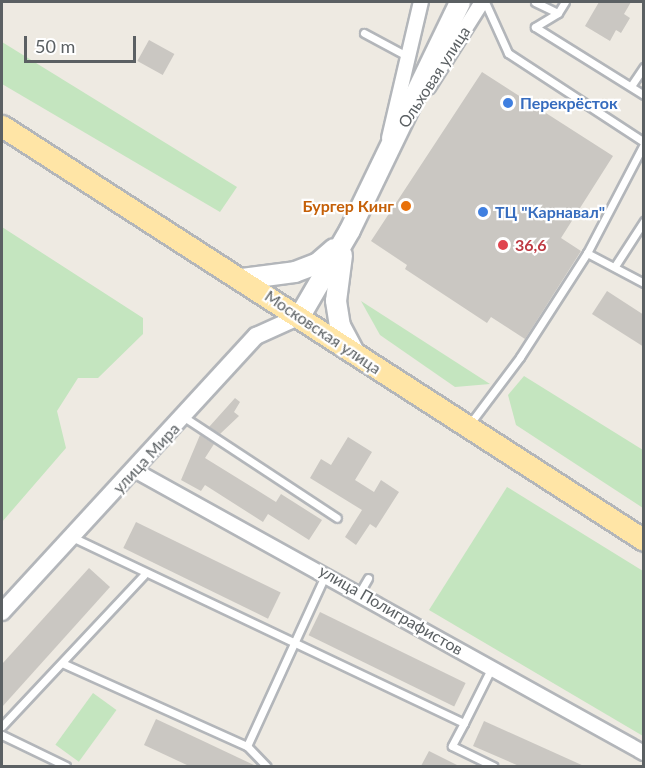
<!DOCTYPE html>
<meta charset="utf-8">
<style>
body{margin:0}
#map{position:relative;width:645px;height:768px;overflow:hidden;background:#eeeae2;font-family:Lato,sans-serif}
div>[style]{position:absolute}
.green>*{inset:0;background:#c4e5bf;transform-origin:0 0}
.building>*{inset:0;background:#cac7c2;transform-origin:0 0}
.roads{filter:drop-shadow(2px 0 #b3b6ba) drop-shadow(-2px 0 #b3b6ba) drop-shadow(0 2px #b3b6ba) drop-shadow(0 -2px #b3b6ba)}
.service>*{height:7px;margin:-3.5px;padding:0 3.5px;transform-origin:3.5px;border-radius:3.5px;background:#fff}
.minor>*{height:14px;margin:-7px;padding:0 7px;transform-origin:7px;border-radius:7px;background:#fff}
.tertiary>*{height:16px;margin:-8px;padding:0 8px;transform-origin:8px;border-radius:8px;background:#fff}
.secondary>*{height:20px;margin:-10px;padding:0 10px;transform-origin:10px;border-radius:10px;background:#fff}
.primary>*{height:21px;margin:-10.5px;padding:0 10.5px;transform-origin:10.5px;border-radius:10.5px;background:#ffe5a6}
.dots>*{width:16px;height:16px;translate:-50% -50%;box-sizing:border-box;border:3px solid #fff;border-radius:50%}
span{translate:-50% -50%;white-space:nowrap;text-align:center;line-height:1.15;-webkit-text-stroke:4.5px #fff;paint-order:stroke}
.street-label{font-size:16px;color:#5b6063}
.shop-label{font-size:16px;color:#366cbe;font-weight:700}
.left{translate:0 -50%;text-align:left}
.food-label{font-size:16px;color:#c56008;font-weight:700}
.right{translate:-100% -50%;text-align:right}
.health-label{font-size:16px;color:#be3a42;font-weight:700}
.frame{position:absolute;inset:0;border:3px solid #5b6063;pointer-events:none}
.scale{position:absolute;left:24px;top:36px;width:112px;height:27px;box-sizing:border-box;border:3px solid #5b6063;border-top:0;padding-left:8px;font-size:18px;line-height:21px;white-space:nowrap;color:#5b6063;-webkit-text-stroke:4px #fff;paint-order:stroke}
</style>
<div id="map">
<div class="green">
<i style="clip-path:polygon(2px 42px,237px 187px,220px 212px,2px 84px)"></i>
<i style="clip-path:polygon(2px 227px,143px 318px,143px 334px,98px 378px,78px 378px,57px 411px,66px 448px,2px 522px)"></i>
<i style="clip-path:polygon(361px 301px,490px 384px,455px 387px,380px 335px)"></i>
<i style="clip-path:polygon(524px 376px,643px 450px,643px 508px,516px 425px,508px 395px)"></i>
<i style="clip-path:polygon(507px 487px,643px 571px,643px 736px,429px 610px)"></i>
<i style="left:93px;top:693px;width:29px;height:64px;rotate:36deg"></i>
</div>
<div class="building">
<i style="clip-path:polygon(599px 2px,631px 2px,624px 14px,630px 18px,621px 33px,616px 30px,610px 41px,585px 26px)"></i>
<i style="left:149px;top:40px;width:29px;height:24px;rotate:29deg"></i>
<i style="clip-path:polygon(482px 72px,613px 156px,561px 238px,581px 251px,525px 339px,491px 317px,487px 323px,405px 269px,407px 265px,371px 241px)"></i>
<i style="clip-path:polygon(607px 291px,644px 315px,644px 347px,592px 314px)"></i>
<i style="clip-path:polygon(235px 398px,240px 402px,234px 412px,239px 416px,220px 434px,209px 427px)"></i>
<i style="clip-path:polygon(200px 435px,214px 444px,205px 458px,276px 502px,281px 494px,322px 520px,309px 540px,268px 514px,263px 522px,205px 485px,201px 491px,181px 480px)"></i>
<i style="clip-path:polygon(348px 437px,372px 452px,355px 480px,374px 492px,381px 480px,399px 492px,376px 528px,370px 524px,356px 545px,345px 537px,362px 510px,310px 478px,321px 459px,331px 465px)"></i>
<i style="left:136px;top:522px;width:161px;height:29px;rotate:26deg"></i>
<i style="clip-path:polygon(89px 568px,110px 587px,2px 707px,2px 664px)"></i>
<i style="left:320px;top:612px;width:162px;height:26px;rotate:26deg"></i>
<i style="clip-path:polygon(156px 719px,201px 740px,256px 766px,189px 766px,144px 745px)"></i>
<i style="clip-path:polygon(484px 721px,584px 766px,519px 766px,473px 746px)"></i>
<i style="clip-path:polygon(429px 751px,459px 766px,421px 766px)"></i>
</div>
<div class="roads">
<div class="service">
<i style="left:485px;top:2px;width:56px;rotate:65.7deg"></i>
<i style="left:508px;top:53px;width:163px;rotate:33.2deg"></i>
<i style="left:535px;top:2px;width:25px;rotate:26deg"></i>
<i style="left:558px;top:13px;width:13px;rotate:-58deg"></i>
<i style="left:558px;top:13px;width:27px;rotate:149deg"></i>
<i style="left:535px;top:27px;width:128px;rotate:32deg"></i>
<i style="left:364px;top:33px;width:47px;rotate:28.2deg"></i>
<i style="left:631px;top:86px;width:23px;rotate:-56deg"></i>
<i style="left:587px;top:253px;width:123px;rotate:-62.4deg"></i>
<i style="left:615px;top:266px;width:54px;rotate:-57.2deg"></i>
<i style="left:184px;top:417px;width:183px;rotate:33.4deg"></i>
<i style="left:469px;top:425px;width:85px;rotate:-53.1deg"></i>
<i style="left:520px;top:357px;width:124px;rotate:-57.2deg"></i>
<i style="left:587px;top:253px;width:64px;rotate:27.8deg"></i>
<i style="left:72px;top:537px;width:434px;rotate:25.4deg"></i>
<i style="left:464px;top:723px;width:26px;rotate:118deg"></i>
<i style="left:452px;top:746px;width:46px;rotate:26deg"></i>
<i style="left:360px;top:592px;width:16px;rotate:-60deg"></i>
<i style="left:62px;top:663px;width:203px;rotate:24.2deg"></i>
<i style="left:247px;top:746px;width:187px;rotate:-65.4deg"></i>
<i style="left:464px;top:723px;width:63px;rotate:-63.4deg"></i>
<i style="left:2px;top:726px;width:207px;rotate:-46.8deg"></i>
<i style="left:2px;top:735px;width:71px;rotate:25.8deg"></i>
<i style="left:247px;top:746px;width:28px;rotate:46deg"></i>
</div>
<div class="minor">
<i style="left:428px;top:87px;width:101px;rotate:-57.6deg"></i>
<i style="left:389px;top:138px;width:140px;rotate:-76.8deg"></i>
<i style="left:136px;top:471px;width:581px;rotate:29.04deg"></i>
</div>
<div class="tertiary">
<i style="left:2px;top:612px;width:375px;rotate:-47.4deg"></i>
<i style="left:256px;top:336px;width:48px;rotate:-24.4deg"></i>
</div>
<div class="secondary">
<i style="left:342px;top:255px;width:46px;rotate:97.4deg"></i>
<i style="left:336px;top:301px;width:25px;rotate:81deg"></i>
<i style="left:340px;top:326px;width:30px;rotate:62deg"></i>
<i style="left:242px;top:279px;width:53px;rotate:-7.5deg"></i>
<i style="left:295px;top:272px;width:25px;rotate:-21deg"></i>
<i style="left:318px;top:263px;width:21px;rotate:-41deg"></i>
<i style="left:300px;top:316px;width:99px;rotate:-59.8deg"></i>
<i style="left:350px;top:230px;width:253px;rotate:-64.2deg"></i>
</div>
<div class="primary">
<i style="left:2px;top:126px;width:764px;rotate:32.82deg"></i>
</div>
</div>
<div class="dots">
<i style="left:508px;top:103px;background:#3f7fe0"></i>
<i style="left:406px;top:206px;background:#e8710a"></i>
<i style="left:483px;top:212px;background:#3f7fe0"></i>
<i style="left:503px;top:245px;background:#e0444e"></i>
</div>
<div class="street-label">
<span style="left:434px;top:77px;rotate:-57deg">Ольховая улица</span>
<span style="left:323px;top:332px;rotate:34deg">Московская улица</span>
<span style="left:146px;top:458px;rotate:-47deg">улица Мира</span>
<span style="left:391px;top:610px;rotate:30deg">улица Полиграфистов</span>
</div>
<div class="shop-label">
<span class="left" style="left:520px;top:103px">Перекрёсток</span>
<span class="left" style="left:495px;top:212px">ТЦ "Карнавал"</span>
</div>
<div class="food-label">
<span class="right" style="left:394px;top:206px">Бургер Кинг</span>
</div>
<div class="health-label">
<span class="left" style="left:515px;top:245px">36,6</span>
</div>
<div class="frame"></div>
<div class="scale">50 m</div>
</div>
